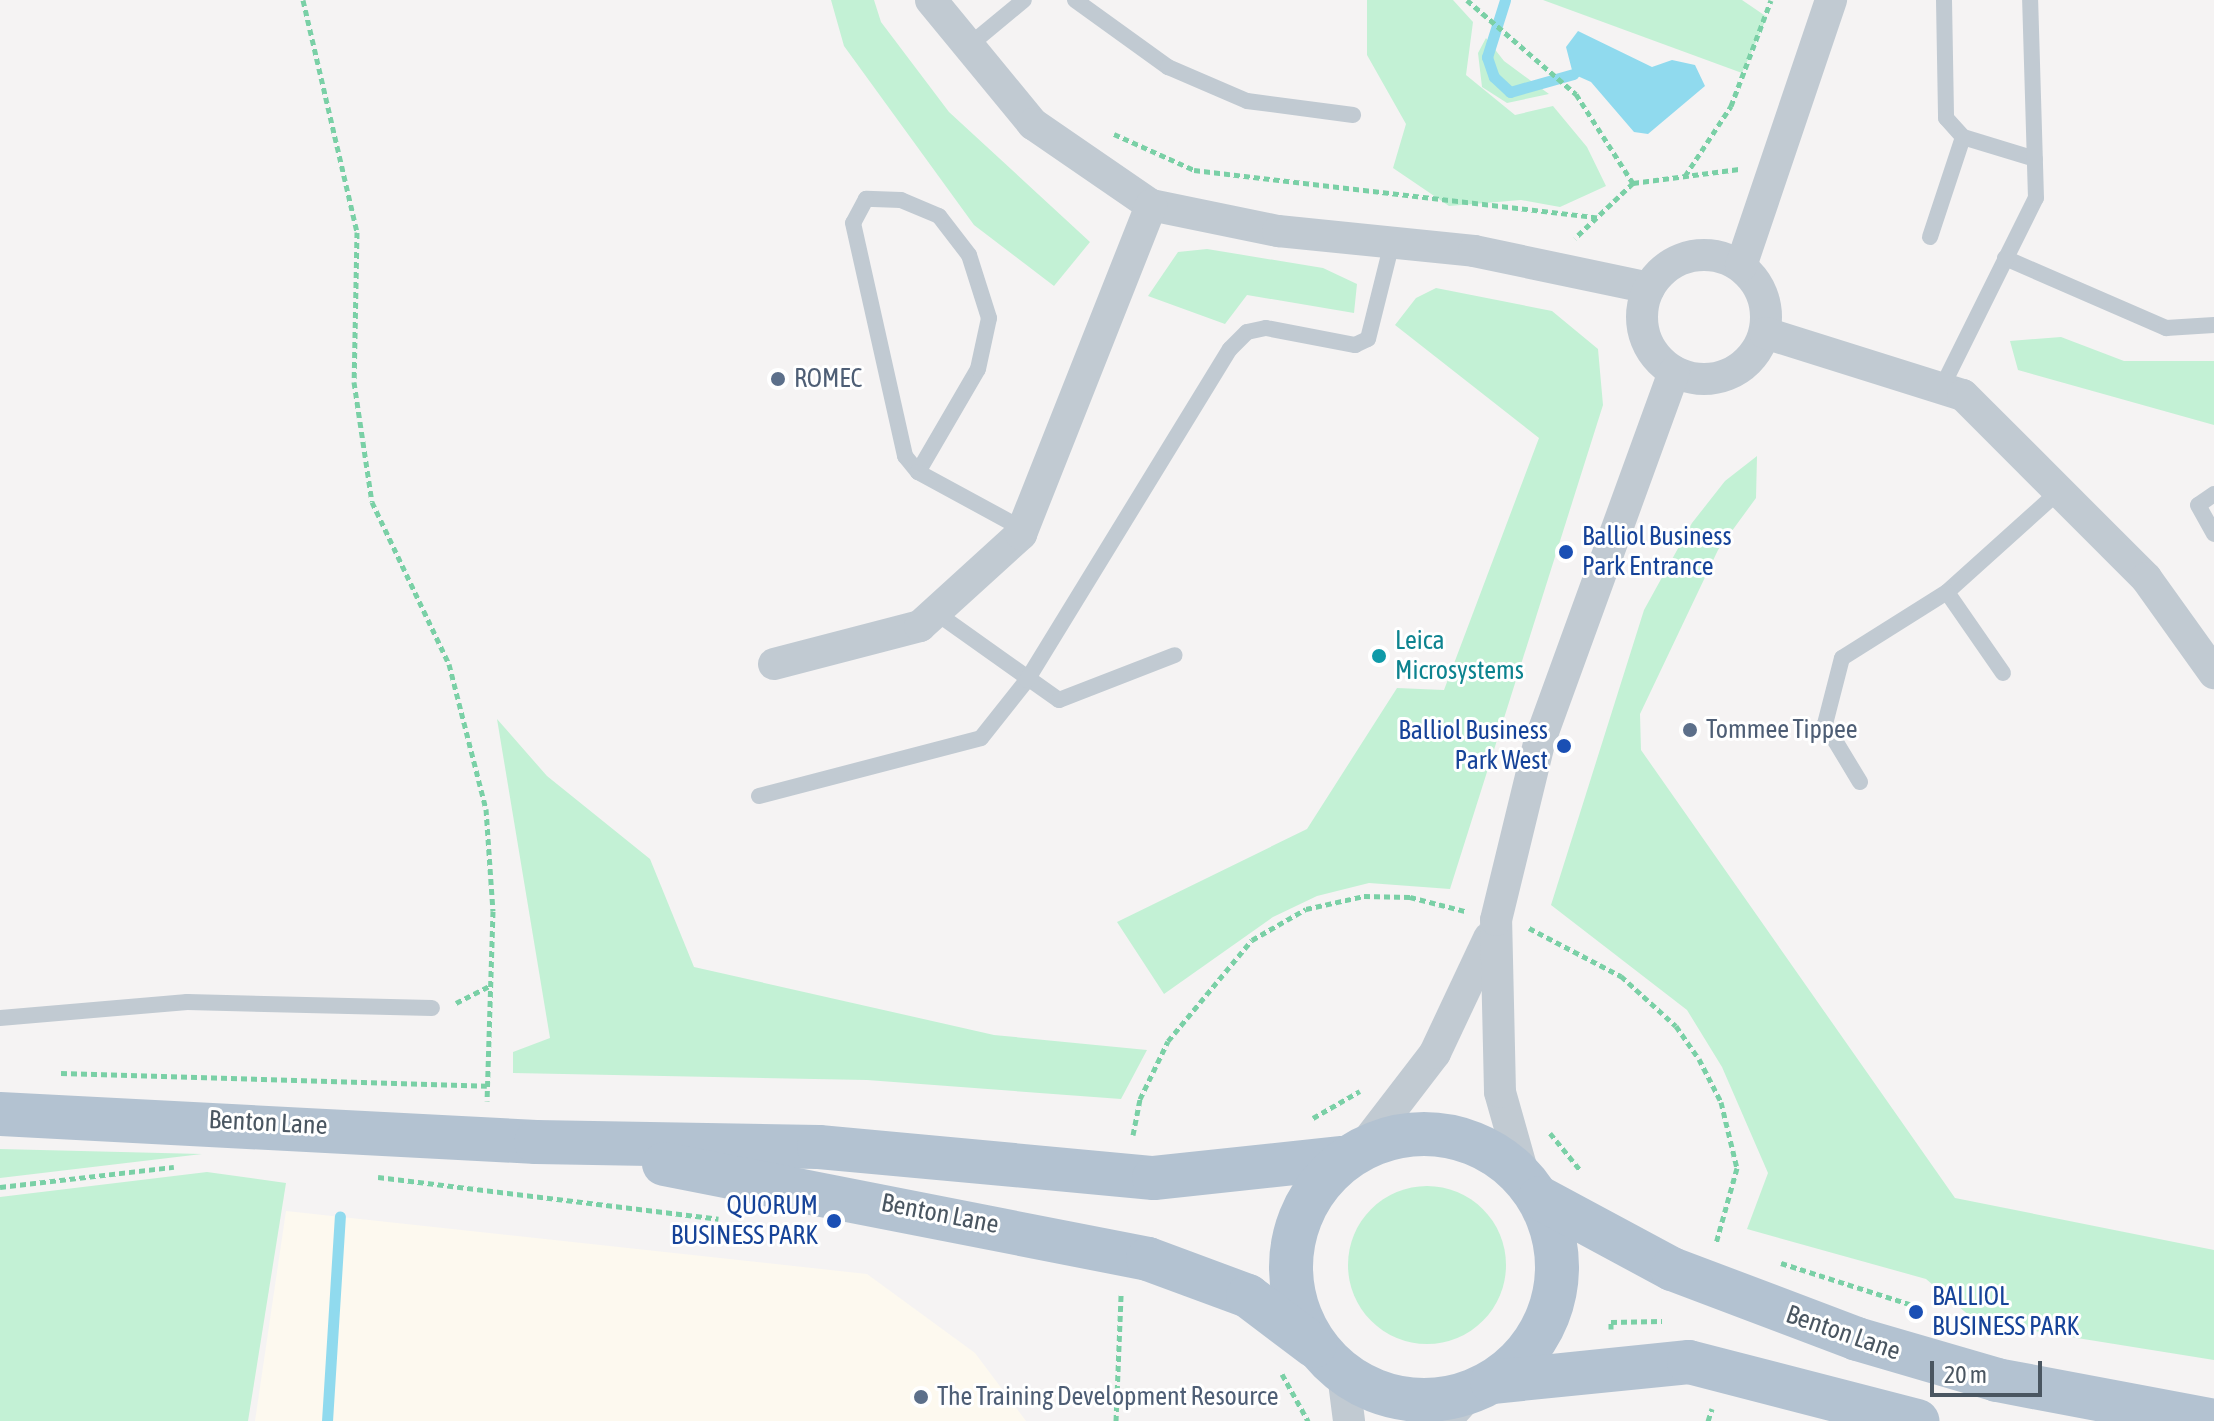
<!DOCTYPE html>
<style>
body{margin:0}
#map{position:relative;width:2214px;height:1421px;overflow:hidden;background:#f5f3f3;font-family:"Asap Condensed",sans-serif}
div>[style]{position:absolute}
.commercial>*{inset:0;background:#fdf9ef}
.green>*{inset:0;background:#c3f1d5}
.round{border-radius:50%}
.water>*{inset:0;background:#90daee}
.stream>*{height:11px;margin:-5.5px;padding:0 5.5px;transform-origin:5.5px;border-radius:5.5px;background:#90daee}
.path>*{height:5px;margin-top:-2.5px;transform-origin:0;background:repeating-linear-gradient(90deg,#7ad0a6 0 6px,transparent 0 10px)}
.service>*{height:16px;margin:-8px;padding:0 8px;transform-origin:8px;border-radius:8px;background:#c1cad2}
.minor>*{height:32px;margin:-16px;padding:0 16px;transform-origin:16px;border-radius:16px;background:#c1cad2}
.minor>.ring{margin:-16px;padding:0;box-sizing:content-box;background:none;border:32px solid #c1cad2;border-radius:50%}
.primary>*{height:44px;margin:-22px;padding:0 22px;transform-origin:22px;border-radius:22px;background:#b3c2d1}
.primary>.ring{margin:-22px;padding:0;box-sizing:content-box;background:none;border:44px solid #b3c2d1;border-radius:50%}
.dots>*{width:22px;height:22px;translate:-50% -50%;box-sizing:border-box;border:4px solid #fff;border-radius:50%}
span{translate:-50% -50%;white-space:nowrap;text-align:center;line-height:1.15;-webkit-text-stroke:6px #fff;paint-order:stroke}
.service-label{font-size:26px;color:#4e5e75}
.left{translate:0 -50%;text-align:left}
.transit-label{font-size:26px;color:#164399}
.right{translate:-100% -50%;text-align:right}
.culture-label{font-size:26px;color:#0d838f}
.street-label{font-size:26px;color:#4a5661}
.scale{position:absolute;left:1930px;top:1361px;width:112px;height:36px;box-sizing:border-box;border:4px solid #4a5661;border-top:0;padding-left:10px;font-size:24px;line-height:28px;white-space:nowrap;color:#4a5661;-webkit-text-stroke:6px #fff;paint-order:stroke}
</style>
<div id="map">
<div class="commercial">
<i style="clip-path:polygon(286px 1211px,867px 1274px,975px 1353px,1026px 1421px,255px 1421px)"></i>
</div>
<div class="green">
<i style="clip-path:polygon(831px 0,874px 0,881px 22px,949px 112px,1090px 242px,1054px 286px,974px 225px,844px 46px)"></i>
<i style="clip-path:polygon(1367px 0,1453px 0,1473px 22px,1466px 75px,1515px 115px,1553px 106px,1587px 147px,1606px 186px,1560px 207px,1521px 200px,1449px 206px,1393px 168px,1406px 124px,1367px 55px)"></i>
<i style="clip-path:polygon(1543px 0,1742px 0,1767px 17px,1742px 73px)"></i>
<i style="clip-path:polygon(1486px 38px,1504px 61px,1549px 94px,1507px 103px,1482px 87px,1478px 53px)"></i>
<i style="clip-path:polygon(1207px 249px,1323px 268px,1357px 284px,1354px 313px,1247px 295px,1225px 324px,1148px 296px,1178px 252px)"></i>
<i style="clip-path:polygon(1436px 288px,1552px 311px,1598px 349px,1603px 405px,1450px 889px,1369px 883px,1317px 896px,1273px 917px,1164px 994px,1117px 922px,1307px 829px,1397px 688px,1444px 690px,1539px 438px,1395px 325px,1416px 298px)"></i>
<i style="clip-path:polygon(2061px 337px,2124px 361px,2214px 361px,2214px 425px,2018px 370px,2010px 341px)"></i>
<i style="clip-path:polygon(1757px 456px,1756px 498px,1718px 550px,1640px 714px,1641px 750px,1955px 1198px,2214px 1250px,2214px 1360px,1977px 1322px,1926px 1279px,1747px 1229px,1768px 1173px,1722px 1067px,1687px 1010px,1551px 905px,1644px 610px,1692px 523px,1725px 481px)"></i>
<i style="clip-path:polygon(497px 719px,547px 776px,650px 859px,694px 967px,994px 1035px,1147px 1050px,1121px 1099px,867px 1080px,513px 1073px,513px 1052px,550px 1038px)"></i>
<i style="clip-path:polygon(0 1149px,202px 1154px,0 1178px)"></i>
<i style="clip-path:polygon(207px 1172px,286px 1183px,248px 1421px,0 1421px,0 1197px)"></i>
<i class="round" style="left:1348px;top:1186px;width:158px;height:158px"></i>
</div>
<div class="water">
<i style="clip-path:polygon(1578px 31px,1652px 67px,1672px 60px,1695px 65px,1705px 86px,1648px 134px,1634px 132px,1591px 82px,1573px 74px,1566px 47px)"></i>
</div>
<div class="stream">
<i style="left:1505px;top:0;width:60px;rotate:107.5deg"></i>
<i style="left:1487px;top:57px;width:21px;rotate:71deg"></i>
<i style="left:1494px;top:77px;width:22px;rotate:43deg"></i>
<i style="left:1510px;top:92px;width:66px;rotate:-15.9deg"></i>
<i style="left:327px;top:1421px;width:205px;rotate:-86.4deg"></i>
</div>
<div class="path">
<i style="left:303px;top:0;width:238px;rotate:76.9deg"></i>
<i style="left:357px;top:232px;width:150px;rotate:91.1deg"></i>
<i style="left:354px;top:382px;width:121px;rotate:81.5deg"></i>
<i style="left:372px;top:502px;width:179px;rotate:64.6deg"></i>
<i style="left:449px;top:664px;width:150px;rotate:75.7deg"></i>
<i style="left:486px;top:809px;width:102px;rotate:86.1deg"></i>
<i style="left:493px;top:911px;width:190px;rotate:91.8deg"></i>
<i style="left:1467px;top:0;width:144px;rotate:40.8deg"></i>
<i style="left:1576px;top:94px;width:106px;rotate:57.4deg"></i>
<i style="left:1633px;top:183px;width:80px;rotate:136.5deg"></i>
<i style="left:1114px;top:134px;width:88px;rotate:24.2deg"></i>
<i style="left:1194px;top:170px;width:406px;rotate:6.7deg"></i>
<i style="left:1685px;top:176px;width:84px;rotate:-56.7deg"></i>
<i style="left:1731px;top:106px;width:113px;rotate:-69.3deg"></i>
<i style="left:1633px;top:183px;width:107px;rotate:-7.5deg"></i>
<i style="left:1529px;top:928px;width:104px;rotate:27.6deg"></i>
<i style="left:1621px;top:976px;width:74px;rotate:42.3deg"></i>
<i style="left:1676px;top:1026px;width:40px;rotate:55.1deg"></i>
<i style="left:1699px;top:1059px;width:48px;rotate:62.9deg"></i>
<i style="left:1721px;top:1102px;width:68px;rotate:76.4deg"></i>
<i style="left:1737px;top:1168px;width:78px;rotate:105.6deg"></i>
<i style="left:456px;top:1003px;width:38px;rotate:-27deg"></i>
<i style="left:61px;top:1073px;width:426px;rotate:1.7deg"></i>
<i style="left:1313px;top:1118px;width:54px;rotate:-29.9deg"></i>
<i style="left:1550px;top:1133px;width:49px;rotate:50.8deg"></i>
<i style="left:1133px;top:1135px;width:37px;rotate:-79deg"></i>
<i style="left:1140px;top:1099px;width:64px;rotate:-64.2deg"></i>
<i style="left:1168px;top:1041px;width:131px;rotate:-50.3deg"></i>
<i style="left:1252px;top:940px;width:62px;rotate:-29.9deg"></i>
<i style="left:1306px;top:909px;width:59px;rotate:-12.6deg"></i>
<i style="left:1364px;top:896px;width:46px;rotate:1.2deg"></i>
<i style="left:1410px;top:897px;width:57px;rotate:14.3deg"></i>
<i style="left:378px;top:1177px;width:343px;rotate:7deg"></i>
<i style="left:0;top:1187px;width:175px;rotate:-6.6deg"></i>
<i style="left:1781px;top:1263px;width:145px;rotate:17.7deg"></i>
<i style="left:1611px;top:1329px;width:7px;rotate:-90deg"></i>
<i style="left:1611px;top:1322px;width:51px;rotate:-1.1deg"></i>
<i style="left:1282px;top:1374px;width:54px;rotate:61deg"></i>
<i style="left:1116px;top:1421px;width:126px;rotate:-87.7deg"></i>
<i style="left:1708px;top:1421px;width:13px;rotate:-72deg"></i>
</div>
<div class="service">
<i style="left:1075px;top:0;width:115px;rotate:35.8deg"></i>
<i style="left:1168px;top:67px;width:86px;rotate:23.3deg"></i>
<i style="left:1247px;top:101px;width:107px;rotate:7.5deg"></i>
<i style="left:1944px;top:0;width:118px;rotate:89deg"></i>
<i style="left:1946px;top:118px;width:25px;rotate:48deg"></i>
<i style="left:1963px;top:137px;width:75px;rotate:17deg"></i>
<i style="left:966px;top:48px;width:75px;rotate:-39.6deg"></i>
<i style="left:1930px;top:237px;width:105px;rotate:-71.7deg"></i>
<i style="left:2005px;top:258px;width:176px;rotate:23.5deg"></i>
<i style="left:2166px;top:328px;width:48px;rotate:-3.6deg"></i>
<i style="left:1941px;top:389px;width:213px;rotate:-63.6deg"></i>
<i style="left:2036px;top:198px;width:198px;rotate:-91.7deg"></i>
<i style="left:918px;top:472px;width:119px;rotate:-59.8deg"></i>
<i style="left:978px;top:369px;width:52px;rotate:-77.8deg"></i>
<i style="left:989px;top:318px;width:66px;rotate:-107.6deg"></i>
<i style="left:969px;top:255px;width:49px;rotate:-127.6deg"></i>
<i style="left:939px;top:216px;width:41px;rotate:-157.2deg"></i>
<i style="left:901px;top:200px;width:35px;rotate:-178deg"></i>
<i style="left:866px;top:199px;width:27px;rotate:118deg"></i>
<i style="left:853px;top:223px;width:239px;rotate:77.4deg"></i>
<i style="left:905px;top:456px;width:21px;rotate:51deg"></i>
<i style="left:918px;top:472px;width:119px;rotate:28.5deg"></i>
<i style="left:2214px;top:494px;width:19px;rotate:145deg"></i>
<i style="left:2198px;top:505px;width:33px;rotate:61deg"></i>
<i style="left:935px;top:612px;width:152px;rotate:35.4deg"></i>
<i style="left:1059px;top:700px;width:124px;rotate:-21.2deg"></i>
<i style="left:2003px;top:673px;width:98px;rotate:-124.7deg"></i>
<i style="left:1947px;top:592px;width:151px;rotate:-42deg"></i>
<i style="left:1860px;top:782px;width:68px;rotate:-121.1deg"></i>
<i style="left:1825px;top:724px;width:68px;rotate:-75.6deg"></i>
<i style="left:1842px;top:658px;width:124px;rotate:-32.2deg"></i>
<i style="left:759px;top:796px;width:229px;rotate:-14.6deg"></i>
<i style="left:981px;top:738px;width:74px;rotate:-51.6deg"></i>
<i style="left:1027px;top:680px;width:388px;rotate:-58.5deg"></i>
<i style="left:1230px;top:349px;width:24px;rotate:-45deg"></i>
<i style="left:1247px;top:332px;width:19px;rotate:-12deg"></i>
<i style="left:1266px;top:328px;width:91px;rotate:10.8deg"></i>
<i style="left:1355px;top:345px;width:14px;rotate:-25deg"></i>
<i style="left:1368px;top:339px;width:99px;rotate:-76deg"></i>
<i style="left:0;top:1018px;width:188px;rotate:-4.9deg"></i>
<i style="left:187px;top:1002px;width:245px;rotate:1.4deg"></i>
</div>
<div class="minor">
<i style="left:931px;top:0;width:161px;rotate:50.6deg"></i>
<i style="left:1033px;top:124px;width:143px;rotate:34.5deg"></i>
<i style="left:1151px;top:205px;width:130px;rotate:11.6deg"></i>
<i style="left:1278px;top:231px;width:197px;rotate:5.8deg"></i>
<i style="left:1474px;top:251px;width:179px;rotate:11.9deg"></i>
<i class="ring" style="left:1642px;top:255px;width:92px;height:92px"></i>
<i style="left:1741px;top:266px;width:281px;rotate:-71.3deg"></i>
<i style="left:1765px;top:333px;width:207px;rotate:17.4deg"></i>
<i style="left:1963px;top:395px;width:259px;rotate:45deg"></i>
<i style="left:2146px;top:578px;width:117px;rotate:54.4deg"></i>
<i style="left:774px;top:664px;width:151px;rotate:-14.6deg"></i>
<i style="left:920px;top:626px;width:137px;rotate:-42.3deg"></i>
<i style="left:1021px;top:534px;width:354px;rotate:-68.4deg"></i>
<i style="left:1363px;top:1147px;width:118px;rotate:-52.5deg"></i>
<i style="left:1435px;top:1053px;width:127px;rotate:-64.8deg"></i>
<i style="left:1524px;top:1177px;width:88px;rotate:-105.8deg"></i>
<i style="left:1500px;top:1092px;width:172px;rotate:-91.3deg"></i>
<i style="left:1496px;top:920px;width:182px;rotate:-76.3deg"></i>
<i style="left:1539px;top:743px;width:395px;rotate:-70deg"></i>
<i style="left:1343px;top:1374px;width:47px;rotate:82.7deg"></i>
<i style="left:1445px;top:1421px;width:38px;rotate:-48deg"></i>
</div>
<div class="primary">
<i style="left:0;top:1114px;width:537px;rotate:2.99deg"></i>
<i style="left:536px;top:1142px;width:283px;rotate:1deg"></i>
<i style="left:819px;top:1147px;width:336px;rotate:5.3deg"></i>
<i style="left:1154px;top:1178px;width:189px;rotate:-6.1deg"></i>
<i class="ring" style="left:1291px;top:1134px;width:222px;height:222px"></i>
<i style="left:664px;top:1164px;width:493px;rotate:11.1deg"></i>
<i style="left:1148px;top:1259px;width:107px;rotate:20.3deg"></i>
<i style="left:1248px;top:1296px;width:83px;rotate:37.1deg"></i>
<i style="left:1540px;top:1198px;width:150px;rotate:28.3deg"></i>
<i style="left:1672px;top:1269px;width:198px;rotate:20.7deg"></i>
<i style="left:1857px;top:1339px;width:146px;rotate:16.3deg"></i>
<i style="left:1997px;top:1380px;width:221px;rotate:10.7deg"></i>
<i style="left:1492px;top:1382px;width:198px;rotate:-5.8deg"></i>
<i style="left:1689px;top:1362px;width:236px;rotate:14.5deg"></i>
</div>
<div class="dots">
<i style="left:778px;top:379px;background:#5c6f8a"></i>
<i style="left:1566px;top:552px;background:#1a4fb4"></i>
<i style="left:1379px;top:656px;background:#0f9aa8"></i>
<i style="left:1690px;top:730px;background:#5c6f8a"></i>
<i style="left:1564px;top:746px;background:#1a4fb4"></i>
<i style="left:834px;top:1221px;background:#1a4fb4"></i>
<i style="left:1916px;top:1312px;background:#1a4fb4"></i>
<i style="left:921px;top:1397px;background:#5c6f8a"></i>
</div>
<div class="service-label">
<span class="left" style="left:794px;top:379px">ROMEC</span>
<span class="left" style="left:1706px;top:730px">Tommee Tippee</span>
<span class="left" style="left:937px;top:1397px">The Training Development Resource</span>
</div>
<div class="transit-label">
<span class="left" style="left:1582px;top:552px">Balliol Business<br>Park Entrance</span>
<span class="right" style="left:1548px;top:746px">Balliol Business<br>Park West</span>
<span class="right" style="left:818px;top:1221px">QUORUM<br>BUSINESS PARK</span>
<span class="left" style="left:1932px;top:1312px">BALLIOL<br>BUSINESS PARK</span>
</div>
<div class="culture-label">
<span class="left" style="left:1395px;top:656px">Leica<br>Microsystems</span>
</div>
<div class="street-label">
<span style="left:268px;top:1123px;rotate:3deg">Benton Lane</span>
<span style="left:940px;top:1214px;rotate:11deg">Benton Lane</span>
<span style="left:1843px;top:1333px;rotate:19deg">Benton Lane</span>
</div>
<div class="scale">20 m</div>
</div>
